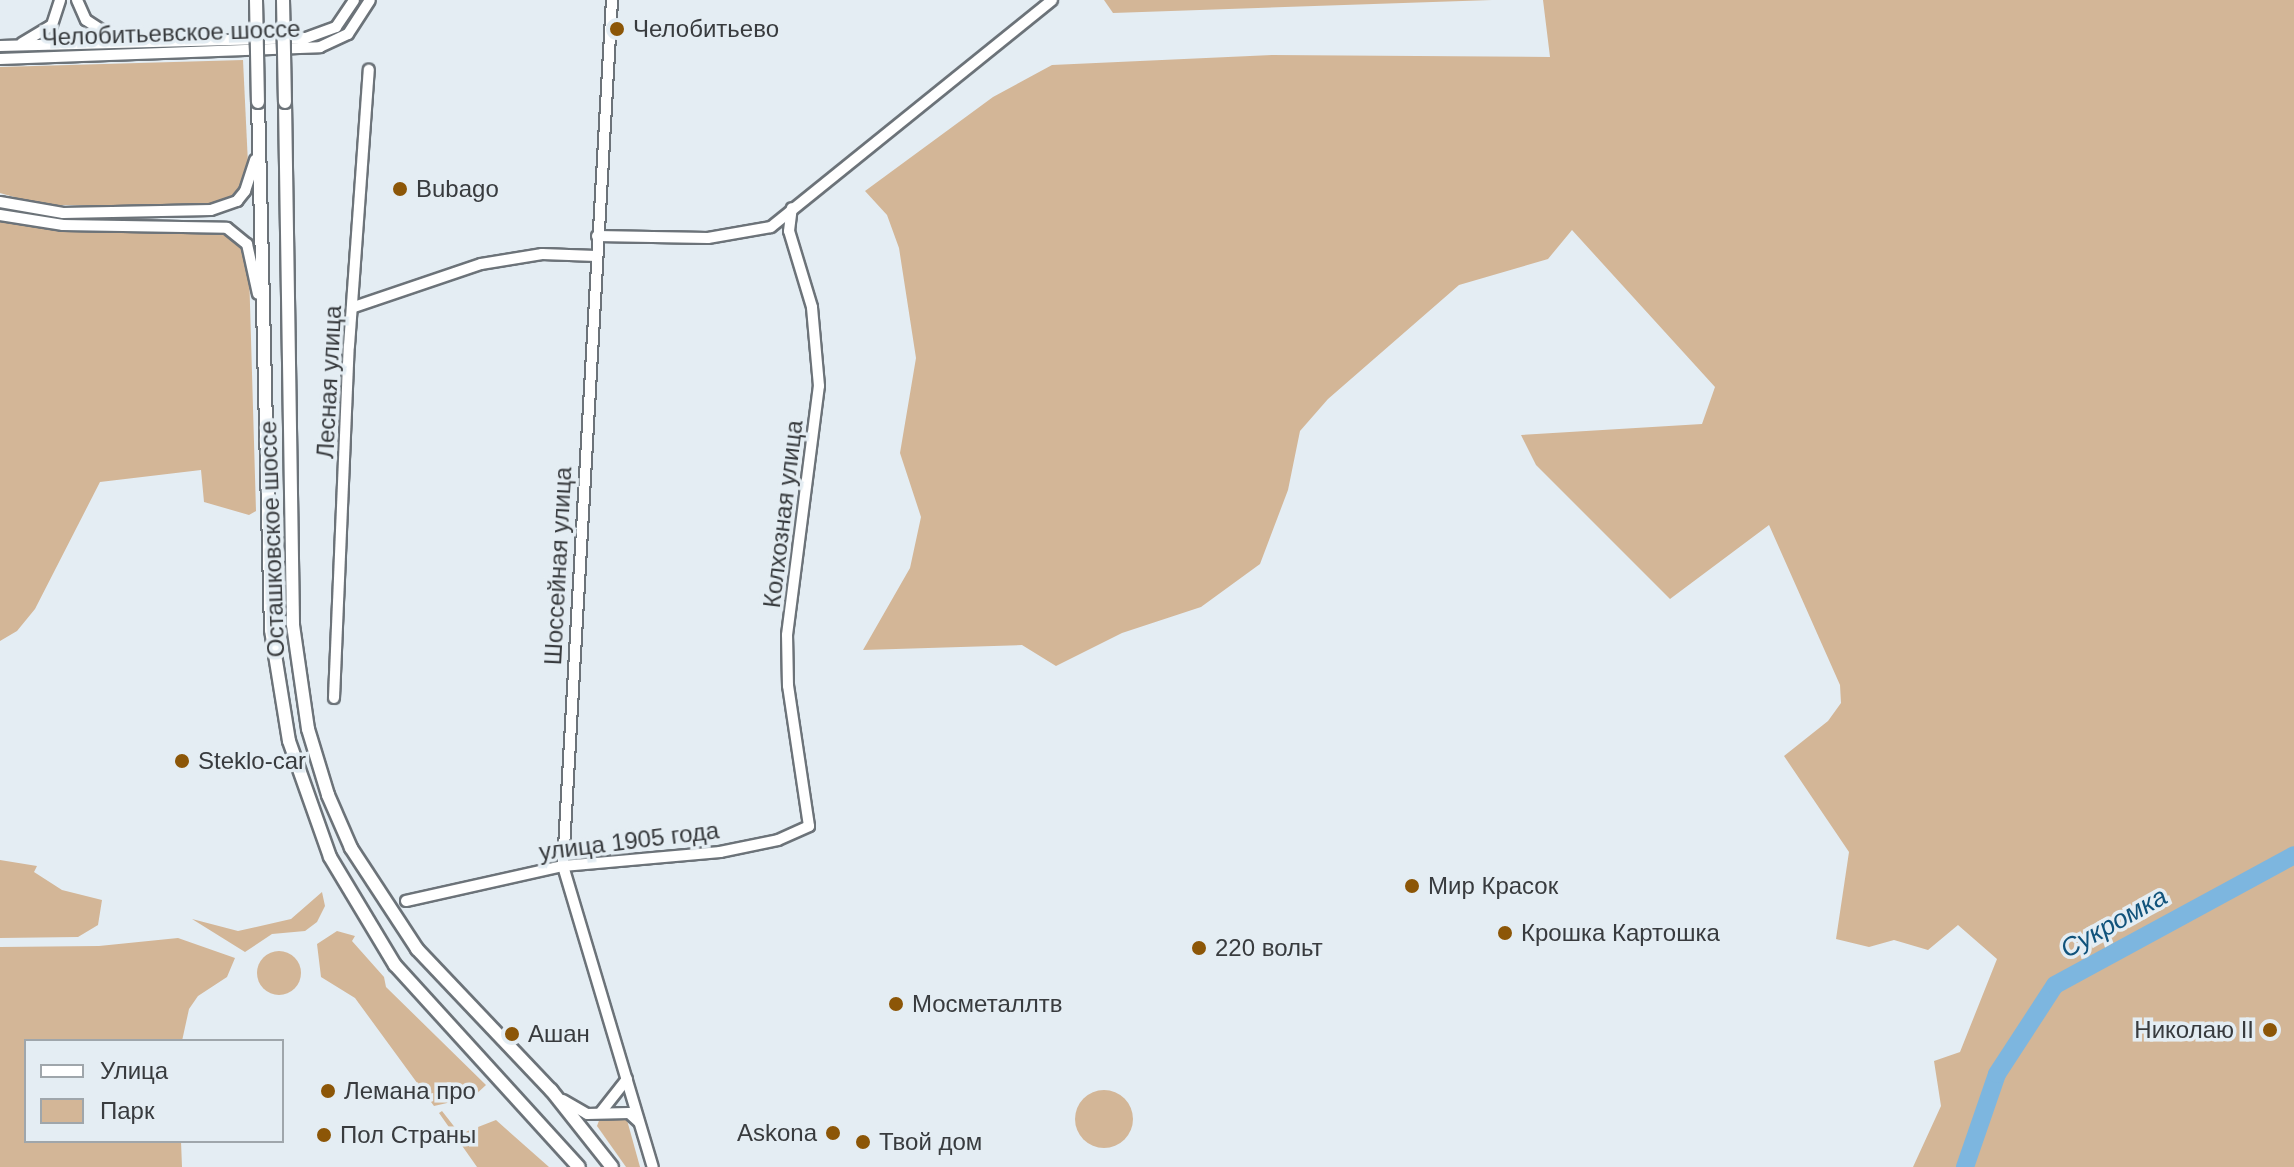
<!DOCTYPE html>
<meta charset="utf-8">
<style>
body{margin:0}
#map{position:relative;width:2294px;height:1167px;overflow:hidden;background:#e4edf3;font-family:Arial,sans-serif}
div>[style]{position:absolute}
.green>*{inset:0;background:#d3b697}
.round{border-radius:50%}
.river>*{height:18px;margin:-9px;padding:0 9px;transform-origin:9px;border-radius:9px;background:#7db6df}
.roads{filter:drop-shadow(2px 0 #6c7379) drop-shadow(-2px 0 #6c7379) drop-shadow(0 2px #6c7379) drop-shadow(0 -2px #6c7379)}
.minor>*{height:10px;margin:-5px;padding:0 5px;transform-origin:5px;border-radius:5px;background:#fff}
.major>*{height:12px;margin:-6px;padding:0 6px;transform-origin:6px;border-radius:6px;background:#fff}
.bridges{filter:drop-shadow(2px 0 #6c7379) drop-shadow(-2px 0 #6c7379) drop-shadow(0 2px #6c7379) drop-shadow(0 -2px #6c7379)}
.major-bridge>*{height:12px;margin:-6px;padding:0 6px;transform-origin:6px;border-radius:6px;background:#fff}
.dots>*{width:22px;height:22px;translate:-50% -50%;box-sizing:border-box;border:4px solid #e4edf3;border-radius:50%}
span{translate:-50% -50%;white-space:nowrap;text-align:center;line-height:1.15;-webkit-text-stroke:7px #e4edf3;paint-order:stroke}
.poi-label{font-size:24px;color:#383b3e}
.left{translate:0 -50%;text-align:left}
.right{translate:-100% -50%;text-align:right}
.street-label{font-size:24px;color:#383b3e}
.water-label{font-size:26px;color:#11537b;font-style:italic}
.legend{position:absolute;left:24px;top:1039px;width:260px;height:104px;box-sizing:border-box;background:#e4edf3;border:2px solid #9fa6ab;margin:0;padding:10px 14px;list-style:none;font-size:24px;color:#383b3e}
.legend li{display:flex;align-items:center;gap:16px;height:40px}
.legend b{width:40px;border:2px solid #9fa6ab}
</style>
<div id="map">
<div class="green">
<i style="clip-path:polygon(1104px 0,1492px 0,1113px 13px)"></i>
<i style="clip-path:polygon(1543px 0,2294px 0,2294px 1167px,1913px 1167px,1941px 1106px,1934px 1061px,1960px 1052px,1997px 959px,1958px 925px,1928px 950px,1894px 940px,1869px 947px,1836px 939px,1849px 852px,1784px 756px,1828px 721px,1841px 703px,1840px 685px,1769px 525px,1670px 599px,1536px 465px,1521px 435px,1702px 424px,1715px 387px,1572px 230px,1548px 259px,1459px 285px,1328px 399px,1300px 431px,1288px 490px,1260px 564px,1201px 607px,1122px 633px,1056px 666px,1022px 645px,863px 650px,910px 568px,921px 517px,900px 453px,916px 358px,899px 248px,887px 215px,865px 191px,993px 97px,1052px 65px,1272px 55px,1550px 57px)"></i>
<i style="clip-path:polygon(243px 60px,248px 164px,240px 187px,227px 200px,199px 206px,42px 205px,0 193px,0 67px)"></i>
<i style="clip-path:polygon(0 219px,58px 229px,211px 230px,231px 235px,243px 248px,249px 270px,256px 511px,249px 515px,204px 502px,201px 470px,100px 482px,35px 609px,17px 631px,0 641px)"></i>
<i style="clip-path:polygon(0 860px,37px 866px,34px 872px,62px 890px,102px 900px,98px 925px,78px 937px,0 938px)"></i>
<i style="clip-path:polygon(322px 892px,325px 906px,317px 922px,305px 931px,272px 934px,245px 952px,192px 919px,238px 931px,291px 919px)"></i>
<i style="clip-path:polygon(337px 931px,355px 936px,352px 941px,384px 977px,386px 987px,486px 1085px,473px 1097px,434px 1106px,355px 998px,321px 977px,317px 944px)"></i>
<i style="clip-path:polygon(178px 938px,235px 958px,227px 977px,198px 996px,189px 1009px,182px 1041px,26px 1041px,26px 1141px,181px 1141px,182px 1167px,0 1167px,0 947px,99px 946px)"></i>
<i class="round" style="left:257px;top:951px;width:44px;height:44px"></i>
<i class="round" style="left:1075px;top:1090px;width:58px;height:58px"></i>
<i style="clip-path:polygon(442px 1111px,460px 1134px,496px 1120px,549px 1167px,477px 1167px,439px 1113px)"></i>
<i style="clip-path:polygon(618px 1116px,627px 1120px,640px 1167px,626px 1167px,597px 1126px,600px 1118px)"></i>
</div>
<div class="river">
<i style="left:1965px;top:1167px;width:98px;rotate:-71deg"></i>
<i style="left:1997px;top:1074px;width:106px;rotate:-56.9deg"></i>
<i style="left:2055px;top:985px;width:272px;rotate:-28.5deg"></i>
</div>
<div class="roads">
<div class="minor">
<i style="left:77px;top:0;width:22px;rotate:66deg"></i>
<i style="left:86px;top:20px;width:38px;rotate:33deg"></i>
<i style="left:612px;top:0;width:867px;rotate:93.24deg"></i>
<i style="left:563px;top:866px;width:314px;rotate:73.4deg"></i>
<i style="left:22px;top:43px;width:35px;rotate:-31deg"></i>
<i style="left:52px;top:25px;width:26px;rotate:-72deg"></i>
<i style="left:0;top:46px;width:306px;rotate:-1.5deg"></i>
<i style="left:306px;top:38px;width:32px;rotate:-20deg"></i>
<i style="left:336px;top:27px;width:32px;rotate:-56deg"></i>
<i style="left:0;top:59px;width:320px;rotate:-2.1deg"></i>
<i style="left:320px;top:47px;width:31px;rotate:-25deg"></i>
<i style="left:348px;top:34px;width:40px;rotate:-57.1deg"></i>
<i style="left:0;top:202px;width:64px;rotate:9.9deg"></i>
<i style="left:63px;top:213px;width:148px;rotate:-1.2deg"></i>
<i style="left:211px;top:210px;width:28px;rotate:-19deg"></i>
<i style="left:237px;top:201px;width:13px;rotate:-51deg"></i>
<i style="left:245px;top:191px;width:33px;rotate:-72deg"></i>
<i style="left:0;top:215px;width:64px;rotate:9deg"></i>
<i style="left:63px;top:225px;width:164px;rotate:1deg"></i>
<i style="left:227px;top:228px;width:26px;rotate:39deg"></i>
<i style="left:247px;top:244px;width:51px;rotate:77.6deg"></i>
<i style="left:597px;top:236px;width:111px;rotate:1deg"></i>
<i style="left:708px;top:238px;width:64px;rotate:-9.9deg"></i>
<i style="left:771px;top:227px;width:361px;rotate:-38.9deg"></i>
<i style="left:354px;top:307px;width:134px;rotate:-18.7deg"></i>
<i style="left:481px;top:264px;width:62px;rotate:-9.3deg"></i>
<i style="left:542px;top:254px;width:54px;rotate:2.1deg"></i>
<i style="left:334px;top:698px;width:352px;rotate:-87.6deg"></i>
<i style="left:349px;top:346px;width:277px;rotate:-85.9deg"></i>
<i style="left:406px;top:901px;width:161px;rotate:-12.6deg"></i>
<i style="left:563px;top:866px;width:158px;rotate:-5.1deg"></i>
<i style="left:720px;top:852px;width:59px;rotate:-11.7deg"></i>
<i style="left:778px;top:840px;width:34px;rotate:-24deg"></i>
<i style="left:809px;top:826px;width:142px;rotate:-98.5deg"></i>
<i style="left:788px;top:686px;width:51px;rotate:-91.1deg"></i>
<i style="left:787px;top:635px;width:251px;rotate:-82.7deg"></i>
<i style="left:819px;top:386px;width:79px;rotate:-95.1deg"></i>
<i style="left:812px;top:307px;width:79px;rotate:-106.8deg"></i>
<i style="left:789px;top:231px;width:23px;rotate:-83deg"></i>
<i style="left:563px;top:1100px;width:28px;rotate:30deg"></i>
<i style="left:587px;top:1114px;width:42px;rotate:-1.4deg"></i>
<i style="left:629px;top:1113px;width:13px;rotate:42deg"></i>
<i style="left:601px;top:1112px;width:42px;rotate:-51.8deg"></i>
</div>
<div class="major">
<i style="left:258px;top:102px;width:528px;rotate:88.59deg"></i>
<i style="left:271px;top:630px;width:112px;rotate:80.8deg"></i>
<i style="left:289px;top:741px;width:123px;rotate:70.5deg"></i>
<i style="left:330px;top:857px;width:126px;rotate:59deg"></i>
<i style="left:395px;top:965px;width:273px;rotate:47.7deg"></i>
<i style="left:285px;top:102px;width:523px;rotate:89.12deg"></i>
<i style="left:293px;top:625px;width:105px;rotate:81.8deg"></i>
<i style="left:308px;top:729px;width:69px;rotate:73.1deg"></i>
<i style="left:328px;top:795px;width:58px;rotate:66.5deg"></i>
<i style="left:351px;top:848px;width:121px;rotate:56.8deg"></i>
<i style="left:417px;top:949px;width:195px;rotate:46.5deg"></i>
<i style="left:551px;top:1090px;width:98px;rotate:51.6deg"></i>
</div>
</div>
<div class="bridges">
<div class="major-bridge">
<i style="left:256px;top:0;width:102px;rotate:88.9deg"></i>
<i style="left:283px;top:0;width:102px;rotate:88.9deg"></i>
</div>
</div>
<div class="dots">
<i style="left:617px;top:29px;background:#8c5607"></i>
<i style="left:400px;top:189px;background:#8c5607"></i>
<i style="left:182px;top:761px;background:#8c5607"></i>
<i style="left:1412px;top:886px;background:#8c5607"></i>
<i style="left:1505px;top:933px;background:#8c5607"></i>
<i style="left:1199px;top:948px;background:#8c5607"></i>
<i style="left:896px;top:1004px;background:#8c5607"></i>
<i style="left:2270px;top:1030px;background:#8c5607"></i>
<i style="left:512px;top:1034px;background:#8c5607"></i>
<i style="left:328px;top:1091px;background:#8c5607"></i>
<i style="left:833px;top:1133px;background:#8c5607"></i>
<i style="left:324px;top:1135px;background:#8c5607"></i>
<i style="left:863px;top:1142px;background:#8c5607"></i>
</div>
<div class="poi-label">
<span class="left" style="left:633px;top:29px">Челобитьево</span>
<span class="left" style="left:416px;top:189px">Bubago</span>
<span class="left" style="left:198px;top:761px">Steklo-car</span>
<span class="left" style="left:1428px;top:886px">Мир Красок</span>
<span class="left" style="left:1521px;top:933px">Крошка Картошка</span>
<span class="left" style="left:1215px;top:948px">220 вольт</span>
<span class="left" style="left:912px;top:1004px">Мосметаллтв</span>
<span class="right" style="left:2254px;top:1030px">Николаю II</span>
<span class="left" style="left:528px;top:1034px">Ашан</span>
<span class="left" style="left:344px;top:1091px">Лемана про</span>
<span class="right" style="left:817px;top:1133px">Askona</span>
<span class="left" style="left:340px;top:1135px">Пол Страны</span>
<span class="left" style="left:879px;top:1142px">Твой дом</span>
</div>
<div class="street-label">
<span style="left:171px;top:33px;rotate:-2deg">Челобитьевское шоссе</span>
<span style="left:329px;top:382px;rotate:-87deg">Лесная улица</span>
<span style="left:783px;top:514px;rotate:-83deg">Колхозная улица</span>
<span style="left:272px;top:539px;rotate:-92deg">Осташковское шоссе</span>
<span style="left:558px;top:566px;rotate:-87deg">Шоссейная улица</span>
<span style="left:629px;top:841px;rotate:-7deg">улица 1905 года</span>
</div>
<div class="water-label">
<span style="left:2114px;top:923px;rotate:-29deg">Сукромка</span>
</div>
<ul class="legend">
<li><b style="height:10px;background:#fff"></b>Улица</li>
<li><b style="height:22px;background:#d3b697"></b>Парк</li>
</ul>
</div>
